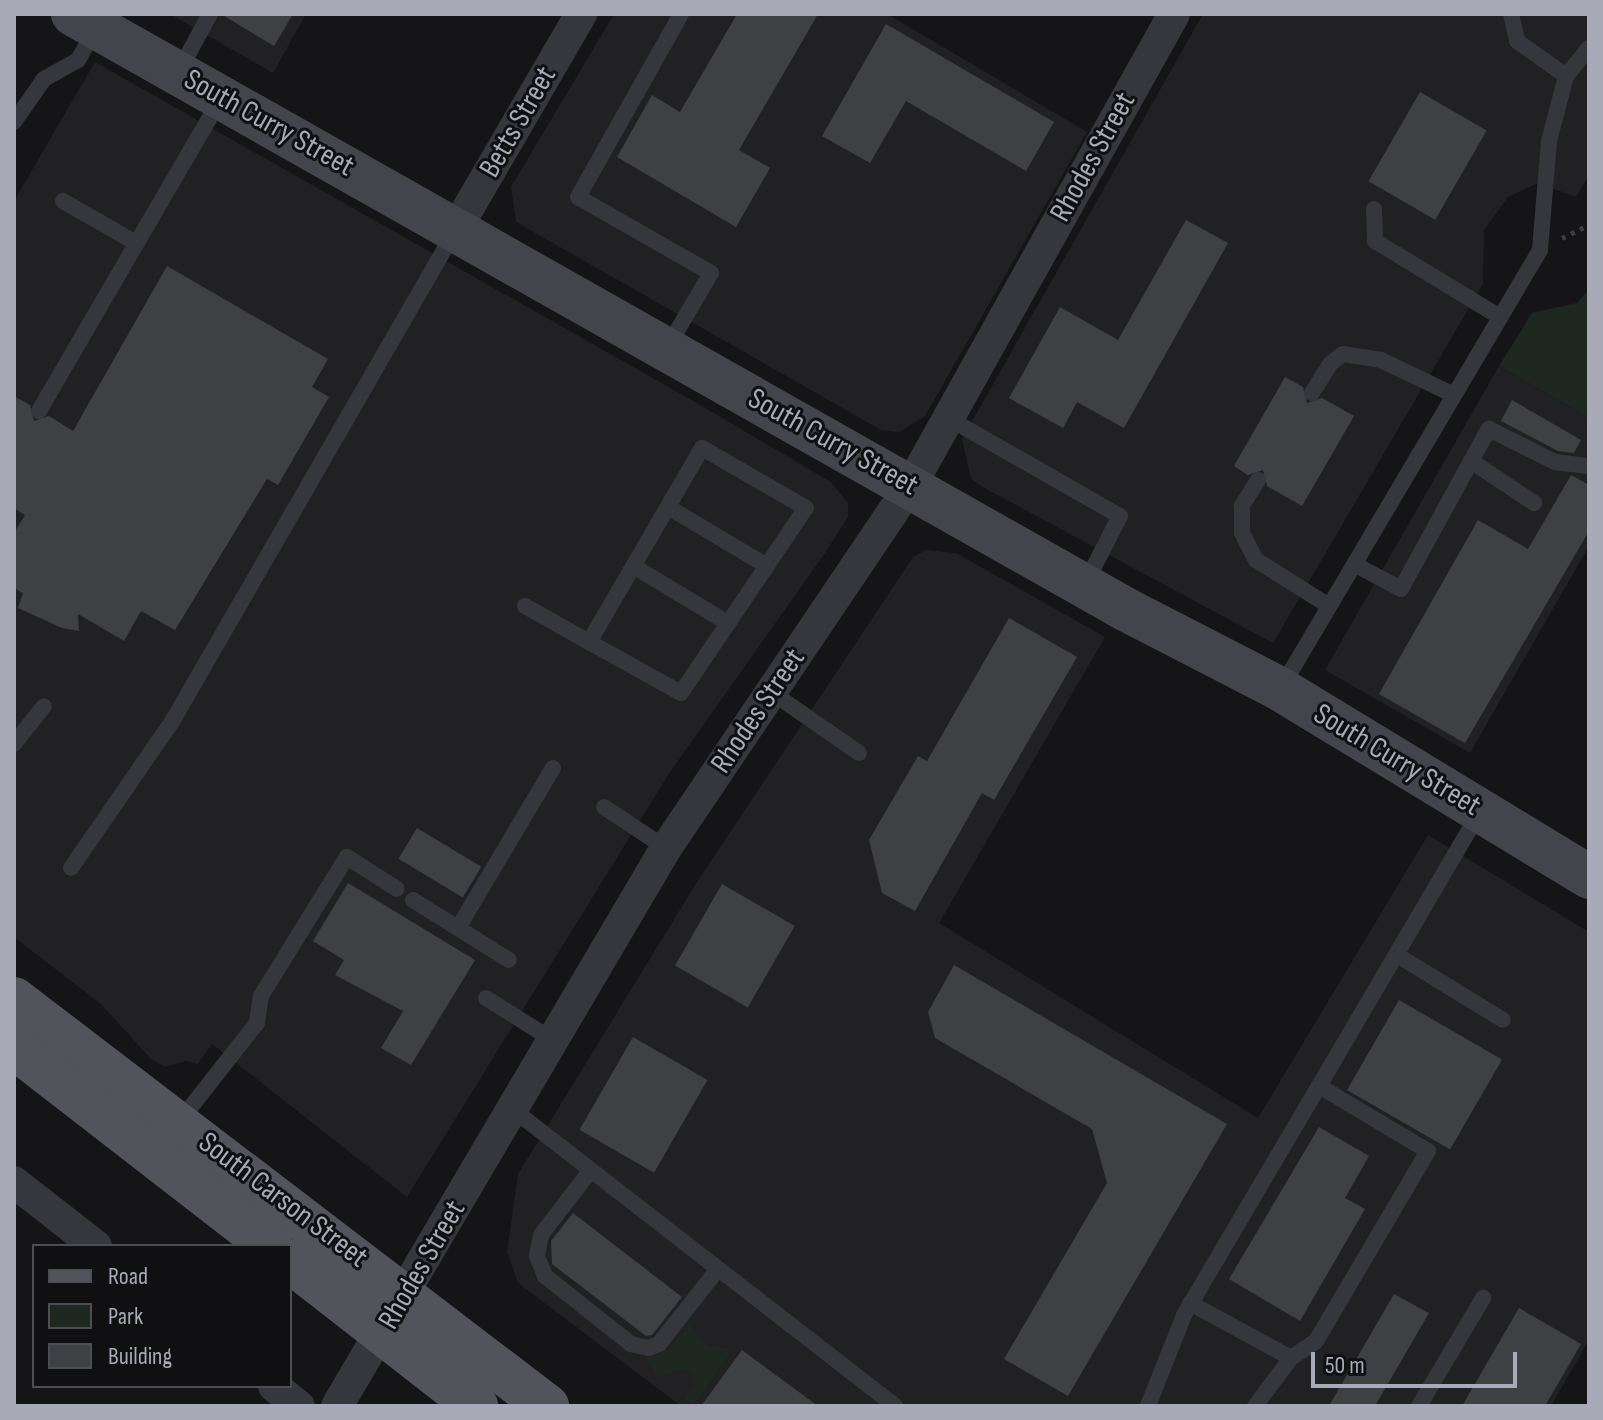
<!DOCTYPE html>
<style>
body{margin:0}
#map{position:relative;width:1603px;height:1420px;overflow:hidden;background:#151517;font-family:"Sofia Sans Condensed",sans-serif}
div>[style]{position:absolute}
.built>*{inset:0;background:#212124}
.green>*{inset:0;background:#1f2721}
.building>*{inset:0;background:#3f4044;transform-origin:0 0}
.path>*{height:5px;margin-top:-2.5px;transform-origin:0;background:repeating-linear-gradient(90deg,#3c3d43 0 4px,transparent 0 10px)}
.lane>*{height:16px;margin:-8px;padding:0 8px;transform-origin:8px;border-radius:8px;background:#36373c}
.street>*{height:32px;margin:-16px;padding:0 16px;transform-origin:16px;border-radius:16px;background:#36373c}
.secondary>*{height:44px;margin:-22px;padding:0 22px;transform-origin:22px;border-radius:22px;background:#44454c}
.primary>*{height:44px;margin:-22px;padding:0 22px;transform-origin:22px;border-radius:22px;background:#52535b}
span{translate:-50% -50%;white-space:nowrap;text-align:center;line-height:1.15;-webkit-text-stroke:6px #101012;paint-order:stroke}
.street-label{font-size:30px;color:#a8abb7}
.frame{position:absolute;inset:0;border:16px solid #a8abb7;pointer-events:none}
.legend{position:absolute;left:32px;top:1244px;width:260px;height:144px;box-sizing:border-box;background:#101012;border:2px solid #4d4e54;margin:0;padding:10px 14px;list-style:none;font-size:24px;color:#a8abb7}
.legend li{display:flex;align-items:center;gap:16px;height:40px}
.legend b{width:40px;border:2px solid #4d4e54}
.scale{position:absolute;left:1311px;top:1352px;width:206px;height:36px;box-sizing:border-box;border:4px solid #a8abb7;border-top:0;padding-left:10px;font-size:24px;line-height:28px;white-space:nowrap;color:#a8abb7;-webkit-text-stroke:6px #101012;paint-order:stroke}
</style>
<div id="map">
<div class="built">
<i style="clip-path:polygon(170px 14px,306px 14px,273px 73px)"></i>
<i style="clip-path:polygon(614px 14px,887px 14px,1087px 132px,925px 416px,899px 432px,881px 430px,516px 222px,511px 187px)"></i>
<i style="clip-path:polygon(1203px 14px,1589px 14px,1589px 175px,1576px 197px,1538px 183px,1508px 197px,1484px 230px,1483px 284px,1273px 643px,988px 490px,971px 479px,962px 439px)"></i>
<i style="clip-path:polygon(95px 62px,695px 402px,831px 482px,848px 503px,848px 517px,825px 553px,670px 772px,407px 1197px,212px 1044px,198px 1064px,187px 1061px,165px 1067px,151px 1059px,102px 1005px,14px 937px,14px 201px)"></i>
<i style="clip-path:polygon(1499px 366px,1589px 418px,1589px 546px,1470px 753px,1325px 670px)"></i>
<i style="clip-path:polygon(926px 550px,956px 553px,1105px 637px,939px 923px,1258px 1118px,1428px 835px,1589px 932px,1589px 1340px,1551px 1406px,681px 1406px,518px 1283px,507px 1252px,518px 1174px,697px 882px,913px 557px)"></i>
</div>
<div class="green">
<i style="clip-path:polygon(1589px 289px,1589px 418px,1499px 366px,1532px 313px,1577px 303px)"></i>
<i style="clip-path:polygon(691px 1321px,695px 1334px,708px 1346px,728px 1348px,730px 1354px,693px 1405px,685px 1399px,695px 1385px,691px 1372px,681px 1369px,657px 1377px,646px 1357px,671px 1348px)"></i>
</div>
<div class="building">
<i style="clip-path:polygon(221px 14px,293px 14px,274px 46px)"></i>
<i style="clip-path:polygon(737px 14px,818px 14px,739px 150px,770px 168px,736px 227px,617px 157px,652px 95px,680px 112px)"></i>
<i style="clip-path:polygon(886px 24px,1054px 122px,1026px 171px,906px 101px,870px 163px,822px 136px)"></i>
<i style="left:1420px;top:92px;width:77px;height:103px;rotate:30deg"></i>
<i style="clip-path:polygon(1186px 220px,1228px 243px,1124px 428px,1077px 402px,1063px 428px,1009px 398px,1060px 307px,1118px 340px)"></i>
<i style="clip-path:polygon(167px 266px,328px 359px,312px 387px,329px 397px,278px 485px,267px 479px,175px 630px,141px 611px,124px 641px,78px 614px,79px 631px,62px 628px,18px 608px,23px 593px,14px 588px,14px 533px,25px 515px,14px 508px,14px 396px,30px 405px,34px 421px,49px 416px,73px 431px)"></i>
<i style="clip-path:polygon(1285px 377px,1303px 387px,1307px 403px,1322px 398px,1354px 416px,1302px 506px,1267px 486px,1263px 470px,1248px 475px,1234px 466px)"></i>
<i style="clip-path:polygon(1512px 400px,1581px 440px,1574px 453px,1558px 451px,1501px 421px)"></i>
<i style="clip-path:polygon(1571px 475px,1589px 485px,1589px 531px,1465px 743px,1379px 694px,1478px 520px,1528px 549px)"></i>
<i style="clip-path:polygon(1009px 618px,1077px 657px,994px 800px,982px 793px,915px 911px,882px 893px,869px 840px,918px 756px,927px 761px)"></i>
<i style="left:417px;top:828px;width:75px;height:36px;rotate:31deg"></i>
<i style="clip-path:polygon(348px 883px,475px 960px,411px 1065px,381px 1048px,403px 1011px,335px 975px,344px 960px,313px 941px)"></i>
<i style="left:722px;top:884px;width:84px;height:94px;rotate:30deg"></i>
<i style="clip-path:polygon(954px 965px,1227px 1124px,1068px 1396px,1004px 1359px,1107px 1183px,1092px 1129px,935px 1038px,928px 1012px)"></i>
<i style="left:1399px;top:1000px;width:119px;height:104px;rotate:30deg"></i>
<i style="left:633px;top:1037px;width:86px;height:107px;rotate:30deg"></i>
<i style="clip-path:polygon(1319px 1127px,1369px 1156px,1345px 1198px,1365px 1209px,1300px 1321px,1229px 1279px)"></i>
<i style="clip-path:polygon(573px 1213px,682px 1297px,652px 1335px,646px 1336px,552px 1264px,551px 1241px)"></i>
<i style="clip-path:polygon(1394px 1294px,1429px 1313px,1375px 1406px,1329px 1406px)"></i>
<i style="clip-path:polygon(1519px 1308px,1581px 1344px,1545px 1406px,1462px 1406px)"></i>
<i style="clip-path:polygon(742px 1350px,818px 1406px,701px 1406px)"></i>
</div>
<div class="path">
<i style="left:1562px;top:238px;width:30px;rotate:-26deg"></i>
</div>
<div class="lane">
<i style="left:1511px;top:14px;width:28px;rotate:77deg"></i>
<i style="left:1517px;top:41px;width:60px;rotate:35.5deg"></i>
<i style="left:179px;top:71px;width:65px;rotate:-61.5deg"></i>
<i style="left:14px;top:122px;width:52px;rotate:-55.1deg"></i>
<i style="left:44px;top:79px;width:39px;rotate:-29deg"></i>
<i style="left:78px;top:60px;width:34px;rotate:-60deg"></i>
<i style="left:63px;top:201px;width:84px;rotate:29.9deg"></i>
<i style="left:1374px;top:209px;width:32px;rotate:88deg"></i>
<i style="left:1375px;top:241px;width:146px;rotate:31.3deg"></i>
<i style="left:667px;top:348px;width:87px;rotate:-59.6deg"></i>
<i style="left:711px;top:273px;width:153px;rotate:-150.3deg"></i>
<i style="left:578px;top:197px;width:210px;rotate:-60.6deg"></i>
<i style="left:1312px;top:393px;width:34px;rotate:-58deg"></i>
<i style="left:1330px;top:364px;width:16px;rotate:-38deg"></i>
<i style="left:1343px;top:354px;width:38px;rotate:9deg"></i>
<i style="left:1381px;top:360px;width:81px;rotate:25.6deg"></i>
<i style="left:39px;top:411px;width:362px;rotate:-59.8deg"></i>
<i style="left:948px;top:418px;width:198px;rotate:29.7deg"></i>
<i style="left:1120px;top:516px;width:76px;rotate:117.2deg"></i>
<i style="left:1471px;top:461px;width:37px;rotate:-61deg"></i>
<i style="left:1489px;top:429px;width:74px;rotate:26.6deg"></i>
<i style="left:1555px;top:462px;width:34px;rotate:7deg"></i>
<i style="left:1258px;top:480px;width:31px;rotate:122deg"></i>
<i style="left:1242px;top:506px;width:27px;rotate:90deg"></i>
<i style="left:1242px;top:533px;width:30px;rotate:63deg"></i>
<i style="left:1256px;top:560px;width:86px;rotate:32.2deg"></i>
<i style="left:668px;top:507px;width:115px;rotate:30.8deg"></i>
<i style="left:1354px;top:564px;width:53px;rotate:28deg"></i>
<i style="left:1401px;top:589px;width:146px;rotate:-61.3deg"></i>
<i style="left:1471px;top:461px;width:76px;rotate:33.7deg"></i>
<i style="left:633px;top:566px;width:111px;rotate:31deg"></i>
<i style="left:525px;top:606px;width:73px;rotate:29.4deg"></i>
<i style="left:589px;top:642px;width:105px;rotate:29deg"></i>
<i style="left:681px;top:693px;width:223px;rotate:-56deg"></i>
<i style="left:806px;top:508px;width:120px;rotate:-150deg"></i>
<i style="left:702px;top:448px;width:225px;rotate:120.2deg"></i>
<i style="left:1281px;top:688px;width:509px;rotate:-59.4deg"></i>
<i style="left:1540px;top:250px;width:109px;rotate:-85.3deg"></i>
<i style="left:1549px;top:141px;width:67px;rotate:-75.3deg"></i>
<i style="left:1566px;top:76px;width:36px;rotate:-51deg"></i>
<i style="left:771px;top:692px;width:107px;rotate:34.7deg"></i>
<i style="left:14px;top:744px;width:48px;rotate:-51.7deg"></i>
<i style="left:604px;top:807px;width:74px;rotate:33.5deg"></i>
<i style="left:71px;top:868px;width:180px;rotate:-55.4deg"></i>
<i style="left:173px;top:720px;width:564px;rotate:-60.03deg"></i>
<i style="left:413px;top:900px;width:113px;rotate:32deg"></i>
<i style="left:458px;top:928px;width:186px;rotate:-59.3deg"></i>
<i style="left:1397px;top:955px;width:124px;rotate:31.5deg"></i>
<i style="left:486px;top:998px;width:77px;rotate:32.2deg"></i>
<i style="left:1319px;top:1086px;width:318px;rotate:-59.6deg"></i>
<i style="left:511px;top:1108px;width:486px;rotate:37.8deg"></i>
<i style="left:179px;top:1122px;width:126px;rotate:-51.8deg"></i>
<i style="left:257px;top:1023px;width:27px;rotate:-82deg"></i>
<i style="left:261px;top:996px;width:163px;rotate:-58.3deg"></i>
<i style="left:347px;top:857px;width:59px;rotate:32.6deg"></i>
<i style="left:591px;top:1170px;width:82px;rotate:127.6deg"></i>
<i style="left:541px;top:1235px;width:21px;rotate:101deg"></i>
<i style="left:537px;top:1256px;width:22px;rotate:68deg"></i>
<i style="left:545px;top:1276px;width:110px;rotate:38.3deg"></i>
<i style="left:631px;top:1344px;width:18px;rotate:13deg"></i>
<i style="left:649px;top:1348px;width:11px;rotate:-22deg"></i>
<i style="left:659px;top:1344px;width:95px;rotate:-51.8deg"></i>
<i style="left:1190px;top:1303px;width:115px;rotate:28.6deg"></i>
<i style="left:1148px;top:1406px;width:98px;rotate:-68.4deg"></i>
<i style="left:1184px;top:1315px;width:266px;rotate:-59.5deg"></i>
<i style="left:1319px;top:1086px;width:127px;rotate:30.8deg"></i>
<i style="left:1428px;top:1151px;width:221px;rotate:120.5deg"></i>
<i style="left:1316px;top:1341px;width:30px;rotate:146deg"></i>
<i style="left:1291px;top:1358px;width:60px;rotate:126.9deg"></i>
<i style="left:1419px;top:1406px;width:126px;rotate:-59.3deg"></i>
</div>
<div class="street">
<i style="left:456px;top:229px;width:249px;rotate:-59.8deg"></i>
<i style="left:14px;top:1182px;width:104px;rotate:38deg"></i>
<i style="left:274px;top:1386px;width:32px;rotate:39deg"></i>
<i style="left:337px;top:1406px;width:648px;rotate:-59.48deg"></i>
<i style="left:666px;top:848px;width:438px;rotate:-56deg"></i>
<i style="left:911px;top:485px;width:539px;rotate:-60.82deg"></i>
</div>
<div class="secondary">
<i style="left:73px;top:14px;width:1209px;rotate:29.49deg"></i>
<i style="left:1125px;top:609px;width:174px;rotate:27.3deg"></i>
<i style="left:1280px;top:689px;width:362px;rotate:31.3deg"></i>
</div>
<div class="primary">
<i style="left:14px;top:999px;width:671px;rotate:37.37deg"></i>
<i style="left:14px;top:1047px;width:325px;rotate:37.8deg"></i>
<i style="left:290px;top:1261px;width:236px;rotate:37.9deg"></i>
</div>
<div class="street-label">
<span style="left:518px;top:122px;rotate:-60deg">Betts Street</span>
<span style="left:269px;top:123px;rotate:29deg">South Curry Street</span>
<span style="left:1093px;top:157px;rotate:-61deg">Rhodes Street</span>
<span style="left:833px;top:442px;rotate:29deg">South Curry Street</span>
<span style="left:758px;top:711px;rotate:-56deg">Rhodes Street</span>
<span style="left:1397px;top:760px;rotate:31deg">South Curry Street</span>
<span style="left:283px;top:1200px;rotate:37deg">South Carson Street</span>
<span style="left:422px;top:1265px;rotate:-60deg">Rhodes Street</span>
</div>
<div class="frame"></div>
<ul class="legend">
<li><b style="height:10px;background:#52535b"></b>Road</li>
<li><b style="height:22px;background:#1f2721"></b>Park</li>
<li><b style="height:22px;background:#3f4044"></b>Building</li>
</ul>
<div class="scale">50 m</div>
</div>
